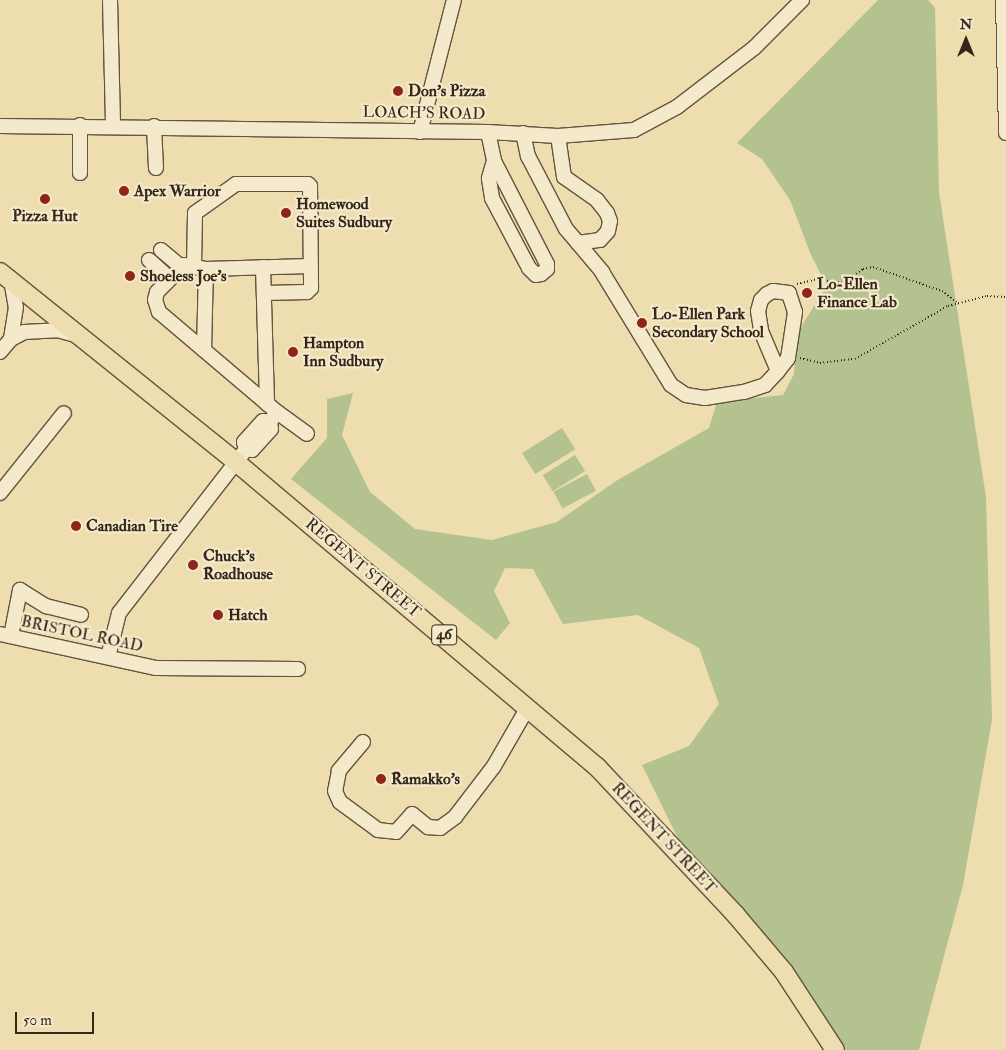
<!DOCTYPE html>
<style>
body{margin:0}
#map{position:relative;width:1006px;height:1050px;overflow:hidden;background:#eeddaf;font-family:"IM FELL Double Pica",serif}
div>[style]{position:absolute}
.green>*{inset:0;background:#b3c28f;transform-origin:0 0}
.path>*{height:2px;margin-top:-1px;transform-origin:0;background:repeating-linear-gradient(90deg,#35261a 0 1px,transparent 0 3.5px)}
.roads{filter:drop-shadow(1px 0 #63543f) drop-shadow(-1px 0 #63543f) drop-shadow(0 1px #63543f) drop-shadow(0 -1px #63543f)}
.minor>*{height:14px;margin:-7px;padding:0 7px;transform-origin:7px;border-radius:7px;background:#f4e9cb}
.major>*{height:18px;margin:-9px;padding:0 9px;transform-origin:9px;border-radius:9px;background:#eeddaf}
.dots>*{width:14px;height:14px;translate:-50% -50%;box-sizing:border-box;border:2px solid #f4e9cb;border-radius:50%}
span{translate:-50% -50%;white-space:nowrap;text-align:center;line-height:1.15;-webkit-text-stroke:4.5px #f4e9cb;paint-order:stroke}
.shield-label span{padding:1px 4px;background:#f4e9cb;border:1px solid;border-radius:4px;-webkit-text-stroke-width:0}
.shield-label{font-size:15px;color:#35261a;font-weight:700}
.poi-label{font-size:16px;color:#35261a;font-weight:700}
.left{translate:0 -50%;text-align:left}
.street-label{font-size:16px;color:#35261a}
.north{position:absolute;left:941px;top:15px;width:50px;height:50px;-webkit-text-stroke:4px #f4e9cb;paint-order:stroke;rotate:0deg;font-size:14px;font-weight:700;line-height:20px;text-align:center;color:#35261a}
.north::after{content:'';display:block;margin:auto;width:18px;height:22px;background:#35261a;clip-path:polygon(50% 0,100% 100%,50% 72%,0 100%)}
.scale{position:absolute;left:15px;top:1012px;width:79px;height:22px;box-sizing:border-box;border:2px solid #35261a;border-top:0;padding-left:6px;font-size:15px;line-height:18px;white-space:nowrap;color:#35261a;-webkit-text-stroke:4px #f4e9cb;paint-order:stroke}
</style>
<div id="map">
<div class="green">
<i style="clip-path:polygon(878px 0,928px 0,935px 8px,939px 192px,986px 497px,992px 720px,963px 885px,919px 1050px,835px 1050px,690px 863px,642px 765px,689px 746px,719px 704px,699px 648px,638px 615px,563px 624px,533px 569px,505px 568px,494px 591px,510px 623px,496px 640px,291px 479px,327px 438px,327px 399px,353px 393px,342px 435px,370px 492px,415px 529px,492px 540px,557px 522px,616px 481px,709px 428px,717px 402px,783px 395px,794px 374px,797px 333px,827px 286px,811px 255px,790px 200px,762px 159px,737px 143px)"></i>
<i style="left:562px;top:428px;width:25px;height:47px;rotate:58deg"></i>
<i style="left:575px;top:455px;width:19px;height:38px;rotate:58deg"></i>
<i style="left:587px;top:474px;width:19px;height:38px;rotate:62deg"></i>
</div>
<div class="path">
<i style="left:797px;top:284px;width:21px;rotate:-14deg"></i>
<i style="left:817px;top:279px;width:24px;rotate:9deg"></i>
<i style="left:841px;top:283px;width:26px;rotate:-32deg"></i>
<i style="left:863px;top:269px;width:10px;rotate:-11deg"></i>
<i style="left:873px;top:267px;width:73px;rotate:19.2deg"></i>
<i style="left:942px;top:291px;width:20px;rotate:37deg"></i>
<i style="left:800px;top:358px;width:21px;rotate:14deg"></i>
<i style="left:820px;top:363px;width:35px;rotate:-7deg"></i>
<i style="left:855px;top:359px;width:107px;rotate:-29.7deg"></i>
<i style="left:948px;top:306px;width:40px;rotate:-14.4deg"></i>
<i style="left:987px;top:296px;width:19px;rotate:3deg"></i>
</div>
<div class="roads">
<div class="minor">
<i style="left:110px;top:0;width:125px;rotate:88.6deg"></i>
<i style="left:1003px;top:0;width:133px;rotate:88.7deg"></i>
<i style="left:80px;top:125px;width:48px;rotate:90deg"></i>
<i style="left:0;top:126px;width:488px;rotate:0.7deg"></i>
<i style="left:488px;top:132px;width:70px;rotate:3.3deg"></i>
<i style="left:558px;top:136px;width:76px;rotate:-4.5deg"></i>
<i style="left:634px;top:130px;width:49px;rotate:-28.1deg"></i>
<i style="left:677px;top:107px;width:97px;rotate:-37.5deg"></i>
<i style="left:754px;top:48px;width:68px;rotate:-45deg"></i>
<i style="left:154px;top:126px;width:42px;rotate:87.3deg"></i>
<i style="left:420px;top:132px;width:136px;rotate:-75.6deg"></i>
<i style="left:488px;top:132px;width:30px;rotate:78deg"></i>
<i style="left:494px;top:161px;width:116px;rotate:62.8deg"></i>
<i style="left:547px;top:264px;width:5px;rotate:90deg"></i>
<i style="left:547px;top:269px;width:8px;rotate:140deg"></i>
<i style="left:541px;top:274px;width:5px;rotate:169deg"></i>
<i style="left:536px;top:275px;width:10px;rotate:-135deg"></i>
<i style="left:529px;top:268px;width:79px;rotate:-117.9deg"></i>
<i style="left:492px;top:198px;width:20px;rotate:-99deg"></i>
<i style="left:489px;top:178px;width:18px;rotate:-74deg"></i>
<i style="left:523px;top:133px;width:24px;rotate:78deg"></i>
<i style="left:528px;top:156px;width:82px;rotate:62.5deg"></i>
<i style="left:566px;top:229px;width:18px;rotate:49deg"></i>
<i style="left:578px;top:243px;width:22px;rotate:-8deg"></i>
<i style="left:600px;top:240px;width:12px;rotate:-48deg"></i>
<i style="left:608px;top:231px;width:10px;rotate:-79deg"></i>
<i style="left:610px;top:221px;width:9px;rotate:-111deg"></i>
<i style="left:607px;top:213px;width:16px;rotate:-128deg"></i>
<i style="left:597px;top:200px;width:40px;rotate:-145.1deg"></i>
<i style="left:564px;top:177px;width:41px;rotate:-98.3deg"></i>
<i style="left:578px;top:243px;width:38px;rotate:50deg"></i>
<i style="left:602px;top:272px;width:132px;rotate:58.6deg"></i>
<i style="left:671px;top:385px;width:18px;rotate:34deg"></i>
<i style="left:686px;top:395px;width:19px;rotate:9deg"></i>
<i style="left:705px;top:398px;width:39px;rotate:-9deg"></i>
<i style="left:744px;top:392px;width:22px;rotate:-18deg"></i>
<i style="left:765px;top:385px;width:19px;rotate:-47deg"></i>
<i style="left:778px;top:371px;width:16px;rotate:-52deg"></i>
<i style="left:788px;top:358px;width:47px;rotate:-81.3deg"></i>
<i style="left:795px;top:312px;width:20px;rotate:-108deg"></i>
<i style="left:789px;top:293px;width:16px;rotate:-173deg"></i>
<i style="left:773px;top:291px;width:7px;rotate:153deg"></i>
<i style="left:767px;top:294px;width:8px;rotate:135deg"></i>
<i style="left:761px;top:300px;width:11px;rotate:105deg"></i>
<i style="left:758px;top:311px;width:20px;rotate:81deg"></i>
<i style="left:761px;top:331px;width:43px;rotate:67deg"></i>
<i style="left:161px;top:250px;width:25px;rotate:40deg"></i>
<i style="left:149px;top:260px;width:27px;rotate:42deg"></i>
<i style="left:194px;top:266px;width:53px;rotate:-88.9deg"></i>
<i style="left:195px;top:213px;width:50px;rotate:-35.3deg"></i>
<i style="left:236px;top:184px;width:72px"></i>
<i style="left:308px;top:184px;width:3px;rotate:45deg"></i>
<i style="left:310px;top:186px;width:102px;rotate:89.4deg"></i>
<i style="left:311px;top:288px;width:6px;rotate:135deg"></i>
<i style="left:307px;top:292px;width:43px;rotate:178.7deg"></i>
<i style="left:263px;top:267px;width:137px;rotate:88.3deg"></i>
<i style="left:11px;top:280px;width:27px;rotate:80deg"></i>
<i style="left:16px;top:307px;width:32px;rotate:99deg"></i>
<i style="left:204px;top:350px;width:81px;rotate:-88.6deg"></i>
<i style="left:0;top:352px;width:17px;rotate:-50deg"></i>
<i style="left:11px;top:339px;width:15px;rotate:-28deg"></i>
<i style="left:24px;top:332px;width:33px;rotate:-3deg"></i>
<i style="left:57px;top:330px;width:20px;rotate:15deg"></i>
<i style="left:277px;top:412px;width:155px;rotate:-139.7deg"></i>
<i style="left:159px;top:312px;width:13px;rotate:-108deg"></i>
<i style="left:155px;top:300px;width:8px;rotate:-76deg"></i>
<i style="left:157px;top:292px;width:38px;rotate:-45deg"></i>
<i style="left:184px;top:265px;width:22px;rotate:10deg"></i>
<i style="left:206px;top:269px;width:104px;rotate:-1.7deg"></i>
<i style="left:246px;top:449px;width:7px;rotate:-106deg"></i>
<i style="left:244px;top:442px;width:28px;rotate:-48deg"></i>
<i style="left:263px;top:421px;width:7px;rotate:8deg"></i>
<i style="left:270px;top:422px;width:12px;rotate:-55deg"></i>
<i style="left:277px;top:412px;width:37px;rotate:36deg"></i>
<i style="left:0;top:493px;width:102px;rotate:-51.3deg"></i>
<i style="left:0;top:634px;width:160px;rotate:12.3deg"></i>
<i style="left:156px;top:668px;width:142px;rotate:0.4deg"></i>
<i style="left:11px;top:636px;width:47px;rotate:-78.9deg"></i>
<i style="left:20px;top:590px;width:31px;rotate:32deg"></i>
<i style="left:46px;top:606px;width:36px;rotate:14deg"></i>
<i style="left:108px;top:657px;width:45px;rotate:-76deg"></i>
<i style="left:119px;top:613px;width:191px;rotate:-52.2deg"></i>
<i style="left:236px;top:462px;width:16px;rotate:-52deg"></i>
<i style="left:246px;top:449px;width:6px;rotate:9deg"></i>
<i style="left:252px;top:450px;width:28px;rotate:-48deg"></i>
<i style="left:271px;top:429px;width:7px;rotate:-98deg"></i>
<i style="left:363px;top:742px;width:38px;rotate:130deg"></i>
<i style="left:339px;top:771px;width:20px;rotate:101deg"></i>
<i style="left:335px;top:791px;width:12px;rotate:66deg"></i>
<i style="left:340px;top:802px;width:47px;rotate:36.4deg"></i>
<i style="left:378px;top:830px;width:18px;rotate:6deg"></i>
<i style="left:396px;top:832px;width:24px;rotate:-48deg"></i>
<i style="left:412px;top:814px;width:21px;rotate:39deg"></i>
<i style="left:428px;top:827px;width:12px;rotate:5deg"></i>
<i style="left:440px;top:828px;width:19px;rotate:-36deg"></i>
<i style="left:455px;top:817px;width:64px;rotate:-52.6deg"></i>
<i style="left:494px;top:766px;width:68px;rotate:-60deg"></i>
</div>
<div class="major">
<i style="left:0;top:272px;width:303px;rotate:38.8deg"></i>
<i style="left:236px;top:462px;width:473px;rotate:40.2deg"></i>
<i style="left:597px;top:767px;width:202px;rotate:46.8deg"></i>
<i style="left:735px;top:914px;width:76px;rotate:49.8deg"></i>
<i style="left:784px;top:972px;width:93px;rotate:56.8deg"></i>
</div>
</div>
<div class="dots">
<i style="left:398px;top:91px;background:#8f2418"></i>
<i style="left:124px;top:191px;background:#8f2418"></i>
<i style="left:45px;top:199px;background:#8f2418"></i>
<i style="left:286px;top:213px;background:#8f2418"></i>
<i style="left:130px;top:276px;background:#8f2418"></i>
<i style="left:807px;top:293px;background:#8f2418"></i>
<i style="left:642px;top:323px;background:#8f2418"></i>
<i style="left:293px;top:352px;background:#8f2418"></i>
<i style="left:76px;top:526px;background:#8f2418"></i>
<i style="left:193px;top:565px;background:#8f2418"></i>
<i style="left:218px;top:615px;background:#8f2418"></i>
<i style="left:381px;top:779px;background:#8f2418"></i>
</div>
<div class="shield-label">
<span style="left:444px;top:635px">46</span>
</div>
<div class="poi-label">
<span class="left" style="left:408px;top:91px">Don's Pizza</span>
<span class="left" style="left:134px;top:191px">Apex Warrior</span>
<span class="left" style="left:296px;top:213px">Homewood<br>Suites Sudbury</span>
<span style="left:45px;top:216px">Pizza Hut</span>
<span class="left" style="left:140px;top:276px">Shoeless Joe's</span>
<span class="left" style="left:817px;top:293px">Lo-Ellen<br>Finance Lab</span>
<span class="left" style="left:652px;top:323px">Lo-Ellen Park<br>Secondary School</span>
<span class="left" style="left:303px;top:352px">Hampton<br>Inn Sudbury</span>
<span class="left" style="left:86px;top:526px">Canadian Tire</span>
<span class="left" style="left:203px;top:565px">Chuck's<br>Roadhouse</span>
<span class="left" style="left:228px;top:615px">Hatch</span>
<span class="left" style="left:391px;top:779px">Ramakko's</span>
</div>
<div class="street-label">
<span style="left:424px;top:113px;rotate:1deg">LOACH'S ROAD</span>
<span style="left:363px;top:568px;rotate:40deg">REGENT STREET</span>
<span style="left:82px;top:634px;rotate:12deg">BRISTOL ROAD</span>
<span style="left:664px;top:838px;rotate:47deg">REGENT STREET</span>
</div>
<div class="north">N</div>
<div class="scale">50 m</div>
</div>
